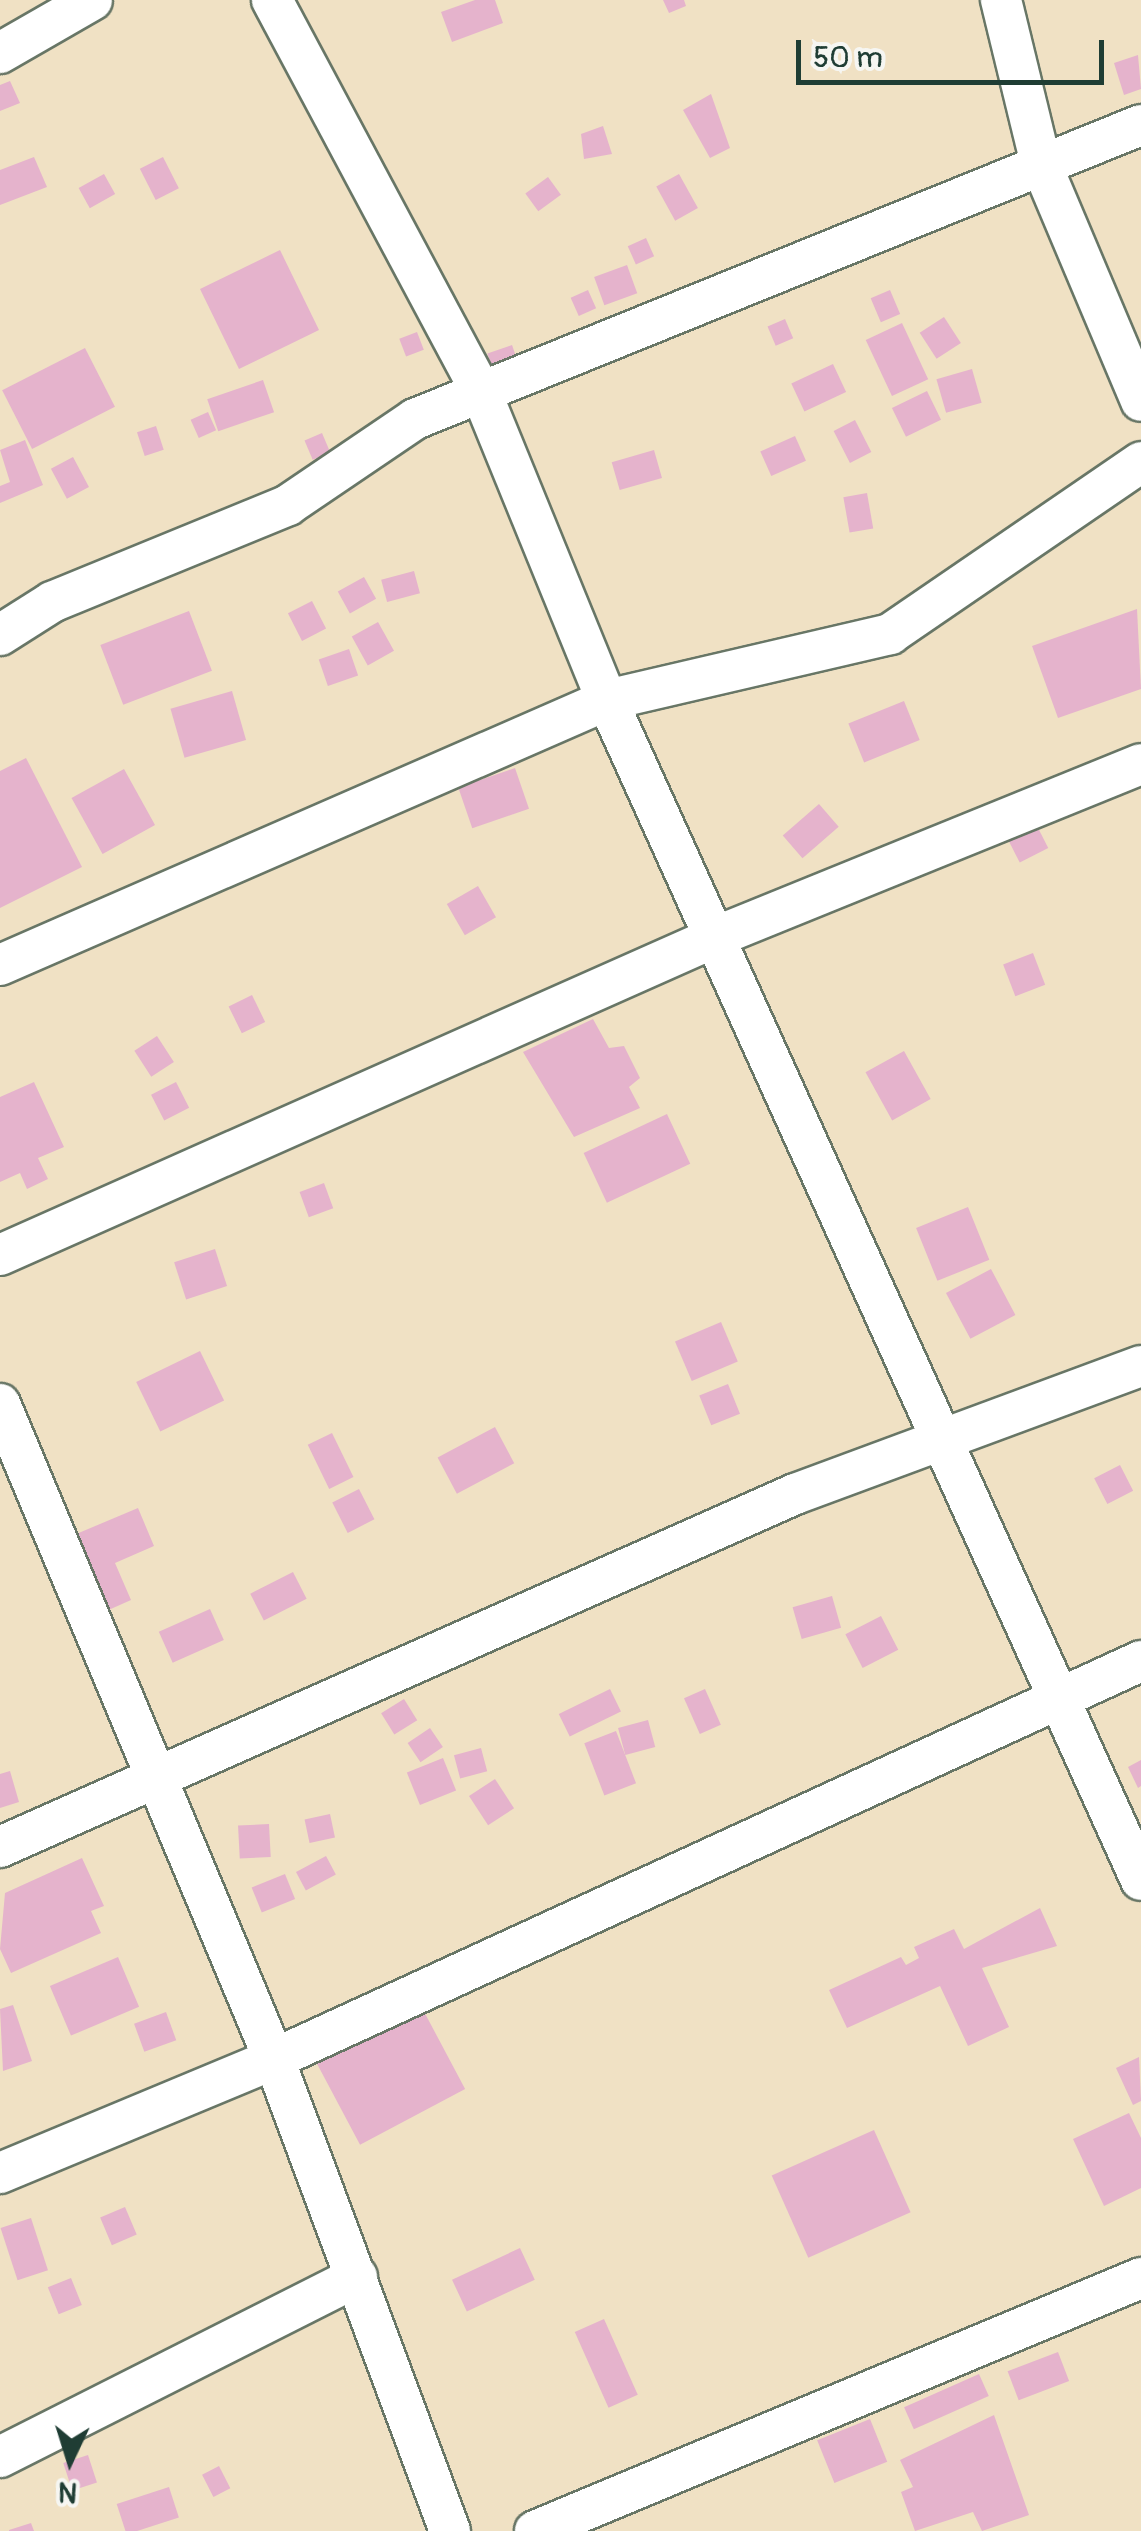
<!DOCTYPE html>
<style>
body{margin:0}
#map{position:relative;width:1141px;height:2531px;overflow:hidden;background:#f0e1c4;font-family:Pangolin,sans-serif}
div>[style]{position:absolute}
.building>*{inset:0;background:#e5b3cc;transform-origin:0 0}
.roads{filter:drop-shadow(2px 0 #687666) drop-shadow(-2px 0 #687666) drop-shadow(0 2px #687666) drop-shadow(0 -2px #687666)}
.street>*{height:40px;margin:-20px;padding:0 20px;transform-origin:20px;border-radius:20px;background:#fff}
span{translate:-50% -50%;white-space:nowrap;text-align:center;line-height:1.15;-webkit-text-stroke:8px #f6f6f2;paint-order:stroke}
.north{position:absolute;left:20px;top:2411px;width:100px;height:100px;-webkit-text-stroke:8px #f6f6f2;paint-order:stroke;rotate:184deg;font-size:28px;font-weight:700;line-height:40px;text-align:center;color:#1f3d34}
.north::after{content:'';display:block;margin:auto;width:35px;height:45px;background:#1f3d34;clip-path:polygon(50% 0,100% 100%,50% 72%,0 100%)}
.scale{position:absolute;left:796px;top:40px;width:308px;height:45px;box-sizing:border-box;border:5px solid #1f3d34;border-top:0;padding-left:12px;font-size:30px;line-height:35px;white-space:nowrap;color:#1f3d34;-webkit-text-stroke:8px #f6f6f2;paint-order:stroke}
</style>
<div id="map">
<div class="building">
<i style="clip-path:polygon(475px 0,495px 0,503px 23px,452px 42px,441px 12px)"></i>
<i style="clip-path:polygon(663px 0,684px 0,686px 6px,669px 13px)"></i>
<i style="clip-path:polygon(1138px 55px,1141px 89px,1124px 95px,1114px 63px)"></i>
<i style="clip-path:polygon(10px 81px,20px 103px,0 111px,0 85px)"></i>
<i style="clip-path:polygon(711px 94px,730px 148px,710px 158px,683px 110px)"></i>
<i style="clip-path:polygon(603px 126px,612px 154px,584px 159px,581px 134px)"></i>
<i style="clip-path:polygon(34px 157px,47px 187px,0 205px,0 170px)"></i>
<i style="left:163px;top:157px;width:35px;height:26px;rotate:63deg"></i>
<i style="left:104px;top:174px;width:23px;height:29px;rotate:61deg"></i>
<i style="left:679px;top:174px;width:39px;height:26px;rotate:61deg"></i>
<i style="left:548px;top:177px;width:22px;height:28px;rotate:54deg"></i>
<i style="left:646px;top:238px;width:20px;height:20px;rotate:66deg"></i>
<i style="left:280px;top:250px;width:89px;height:89px;rotate:64deg"></i>
<i style="left:627px;top:265px;width:30px;height:35px;rotate:70deg"></i>
<i style="left:588px;top:290px;width:20px;height:19px;rotate:66deg"></i>
<i style="left:890px;top:290px;width:26px;height:21px;rotate:67deg"></i>
<i style="left:944px;top:317px;width:31px;height:29px;rotate:57deg"></i>
<i style="left:785px;top:319px;width:21px;height:19px;rotate:67deg"></i>
<i style="left:902px;top:323px;width:62px;height:40px;rotate:65deg"></i>
<i style="left:417px;top:332px;width:19px;height:19px;rotate:69deg"></i>
<i style="left:512px;top:345px;width:31px;height:26px;rotate:71deg"></i>
<i style="left:85px;top:348px;width:66px;height:93px;rotate:63deg"></i>
<i style="left:833px;top:364px;width:31px;height:46px;rotate:65deg"></i>
<i style="left:972px;top:369px;width:35px;height:37px;rotate:74deg"></i>
<i style="left:263px;top:380px;width:34px;height:59px;rotate:71deg"></i>
<i style="left:927px;top:391px;width:32px;height:39px;rotate:64deg"></i>
<i style="left:208px;top:412px;width:20px;height:19px;rotate:66deg"></i>
<i style="left:855px;top:420px;width:36px;height:24px;rotate:63deg"></i>
<i style="left:156px;top:426px;width:25px;height:20px;rotate:72deg"></i>
<i style="left:322px;top:433px;width:21px;height:19px;rotate:67deg"></i>
<i style="left:795px;top:436px;width:27px;height:38px;rotate:66deg"></i>
<i style="clip-path:polygon(25px 440px,43px 485px,0 503px,0 486px,10px 482px,0 450px)"></i>
<i style="left:654px;top:450px;width:29px;height:44px;rotate:74deg"></i>
<i style="left:73px;top:457px;width:34px;height:25px;rotate:62deg"></i>
<i style="left:867px;top:493px;width:36px;height:24px;rotate:80deg"></i>
<i style="left:414px;top:571px;width:23px;height:34px;rotate:75deg"></i>
<i style="left:364px;top:577px;width:25px;height:30px;rotate:61deg"></i>
<i style="left:312px;top:601px;width:31px;height:27px;rotate:63deg"></i>
<i style="clip-path:polygon(1137px 609px,1141px 689px,1058px 718px,1032px 646px)"></i>
<i style="left:189px;top:611px;width:64px;height:95px;rotate:69deg"></i>
<i style="left:378px;top:622px;width:33px;height:30px;rotate:61deg"></i>
<i style="left:349px;top:649px;width:28px;height:32px;rotate:71deg"></i>
<i style="left:232px;top:691px;width:51px;height:64px;rotate:74deg"></i>
<i style="left:904px;top:701px;width:42px;height:60px;rotate:68deg"></i>
<i style="clip-path:polygon(26px 758px,82px 867px,0 908px,0 771px)"></i>
<i style="left:515px;top:768px;width:43px;height:60px;rotate:71deg"></i>
<i style="left:124px;top:769px;width:64px;height:60px;rotate:61deg"></i>
<i style="left:819px;top:804px;width:30px;height:48px;rotate:49deg"></i>
<i style="left:1036px;top:824px;width:27px;height:32px;rotate:63deg"></i>
<i style="left:478px;top:886px;width:36px;height:36px;rotate:60deg"></i>
<i style="left:1033px;top:953px;width:34px;height:32px;rotate:69deg"></i>
<i style="left:252px;top:995px;width:30px;height:26px;rotate:64deg"></i>
<i style="clip-path:polygon(593px 1019px,609px 1048px,624px 1046px,640px 1078px,629px 1087px,640px 1108px,574px 1137px,523px 1052px)"></i>
<i style="left:157px;top:1036px;width:31px;height:27px;rotate:57deg"></i>
<i style="left:904px;top:1051px;width:55px;height:44px;rotate:61deg"></i>
<i style="clip-path:polygon(34px 1082px,64px 1147px,38px 1158px,48px 1179px,27px 1189px,20px 1173px,0 1182px,0 1097px)"></i>
<i style="left:176px;top:1082px;width:29px;height:28px;rotate:63deg"></i>
<i style="left:667px;top:1114px;width:55px;height:92px;rotate:65deg"></i>
<i style="left:324px;top:1183px;width:27px;height:26px;rotate:70deg"></i>
<i style="left:968px;top:1207px;width:57px;height:56px;rotate:68deg"></i>
<i style="left:215px;top:1249px;width:39px;height:43px;rotate:72deg"></i>
<i style="left:991px;top:1269px;width:52px;height:51px;rotate:62deg"></i>
<i style="left:721px;top:1322px;width:43px;height:50px;rotate:67deg"></i>
<i style="left:200px;top:1351px;width:55px;height:71px;rotate:64deg"></i>
<i style="left:728px;top:1384px;width:32px;height:31px;rotate:68deg"></i>
<i style="left:495px;top:1427px;width:41px;height:65px;rotate:62deg"></i>
<i style="left:332px;top:1433px;width:49px;height:27px;rotate:64deg"></i>
<i style="left:1120px;top:1465px;width:29px;height:29px;rotate:63deg"></i>
<i style="left:359px;top:1489px;width:34px;height:30px;rotate:63deg"></i>
<i style="clip-path:polygon(138px 1508px,154px 1546px,115px 1563px,131px 1600px,95px 1616px,62px 1540px)"></i>
<i style="left:293px;top:1572px;width:30px;height:48px;rotate:63deg"></i>
<i style="left:832px;top:1596px;width:33px;height:41px;rotate:74deg"></i>
<i style="left:210px;top:1609px;width:34px;height:56px;rotate:66deg"></i>
<i style="left:881px;top:1616px;width:38px;height:40px;rotate:63deg"></i>
<i style="left:610px;top:1689px;width:25px;height:57px;rotate:64deg"></i>
<i style="left:705px;top:1689px;width:39px;height:23px;rotate:66deg"></i>
<i style="left:404px;top:1699px;width:25px;height:27px;rotate:58deg"></i>
<i style="left:648px;top:1720px;width:28px;height:31px;rotate:75deg"></i>
<i style="left:430px;top:1728px;width:23px;height:27px;rotate:56deg"></i>
<i style="left:616px;top:1731px;width:56px;height:34px;rotate:69deg"></i>
<i style="left:481px;top:1748px;width:24px;height:28px;rotate:75deg"></i>
<i style="left:443px;top:1758px;width:35px;height:39px;rotate:68deg"></i>
<i style="clip-path:polygon(1141px 1760px,1141px 1786px,1138px 1788px,1128px 1767px)"></i>
<i style="clip-path:polygon(10px 1771px,19px 1802px,0 1808px,0 1774px)"></i>
<i style="left:495px;top:1779px;width:35px;height:31px;rotate:57deg"></i>
<i style="left:330px;top:1814px;width:24px;height:26px;rotate:78deg"></i>
<i style="left:269px;top:1824px;width:33px;height:31px;rotate:87deg"></i>
<i style="left:326px;top:1856px;width:21px;height:34px;rotate:62deg"></i>
<i style="clip-path:polygon(82px 1858px,104px 1906px,91px 1911px,101px 1933px,11px 1973px,0 1949px,5px 1893px)"></i>
<i style="left:285px;top:1874px;width:27px;height:36px;rotate:68deg"></i>
<i style="clip-path:polygon(1040px 1908px,1057px 1946px,982px 1968px,1009px 2027px,968px 2046px,940px 1986px,847px 2028px,829px 1990px,901px 1957px,906px 1965px,919px 1958px,914px 1947px,954px 1929px,964px 1949px)"></i>
<i style="left:118px;top:1957px;width:54px;height:74px;rotate:67deg"></i>
<i style="clip-path:polygon(13px 2005px,32px 2061px,3px 2071px,0 2009px)"></i>
<i style="left:421px;top:2006px;width:94px;height:119px;rotate:62deg"></i>
<i style="left:166px;top:2012px;width:30px;height:34px;rotate:70deg"></i>
<i style="clip-path:polygon(1139px 2057px,1141px 2101px,1133px 2105px,1116px 2068px)"></i>
<i style="clip-path:polygon(1129px 2113px,1141px 2138px,1141px 2188px,1104px 2206px,1073px 2139px)"></i>
<i style="left:874px;top:2130px;width:90px;height:112px;rotate:66deg"></i>
<i style="left:125px;top:2207px;width:30px;height:27px;rotate:67deg"></i>
<i style="left:31px;top:2218px;width:55px;height:32px;rotate:72deg"></i>
<i style="left:520px;top:2248px;width:35px;height:75px;rotate:65deg"></i>
<i style="left:71px;top:2278px;width:29px;height:25px;rotate:68deg"></i>
<i style="left:604px;top:2319px;width:83px;height:32px;rotate:66deg"></i>
<i style="left:1058px;top:2352px;width:31px;height:54px;rotate:69deg"></i>
<i style="left:979px;top:2374px;width:24px;height:82px;rotate:66deg"></i>
<i style="clip-path:polygon(994px 2415px,1029px 2515px,982px 2531px,973px 2512px,915px 2531px,901px 2492px,913px 2487px,900px 2460px)"></i>
<i style="left:870px;top:2419px;width:46px;height:57px;rotate:68deg"></i>
<i style="left:88px;top:2455px;width:29px;height:26px;rotate:72deg"></i>
<i style="left:219px;top:2466px;width:25px;height:19px;rotate:63deg"></i>
<i style="left:169px;top:2487px;width:32px;height:55px;rotate:72deg"></i>
<i style="clip-path:polygon(31px 2523px,34px 2531px,9px 2531px,9px 2530px)"></i>
</div>
<div class="roads">
<div class="street">
<i style="left:272px;top:0;width:444px;rotate:61.9deg"></i>
<i style="left:481px;top:392px;width:333px;rotate:67.8deg"></i>
<i style="left:607px;top:700px;width:1295px;rotate:65.65deg"></i>
<i style="left:1001px;top:0;width:169px;rotate:76.3deg"></i>
<i style="left:1041px;top:164px;width:257px;rotate:67.1deg"></i>
<i style="left:0;top:53px;width:106px;rotate:-29.9deg"></i>
<i style="left:0;top:635px;width:62px;rotate:-32.4deg"></i>
<i style="left:52px;top:602px;width:255px;rotate:-22.3deg"></i>
<i style="left:288px;top:505px;width:153px;rotate:-34.1deg"></i>
<i style="left:415px;top:419px;width:783px;rotate:-22.05deg"></i>
<i style="left:0;top:965px;width:662px;rotate:-23.58deg"></i>
<i style="left:607px;top:700px;width:291px;rotate:-13.1deg"></i>
<i style="left:890px;top:634px;width:304px;rotate:-34.4deg"></i>
<i style="left:0;top:1255px;width:788px;rotate:-23.96deg"></i>
<i style="left:720px;top:935px;width:454px;rotate:-22.1deg"></i>
<i style="left:0;top:1404px;width:710px;rotate:67.3deg"></i>
<i style="left:274px;top:2059px;width:504px;rotate:69.55deg"></i>
<i style="left:0;top:1847px;width:870px;rotate:-23.94deg"></i>
<i style="left:795px;top:1494px;width:369px;rotate:-20.3deg"></i>
<i style="left:0;top:2173px;width:297px;rotate:-22.6deg"></i>
<i style="left:274px;top:2059px;width:954px;rotate:-24.66deg"></i>
<i style="left:0;top:2457px;width:400px;rotate:-26.8deg"></i>
<i style="left:535px;top:2531px;width:657px;rotate:-22.66deg"></i>
</div>
</div>
<div class="north">N</div>
<div class="scale">50 m</div>
</div>
